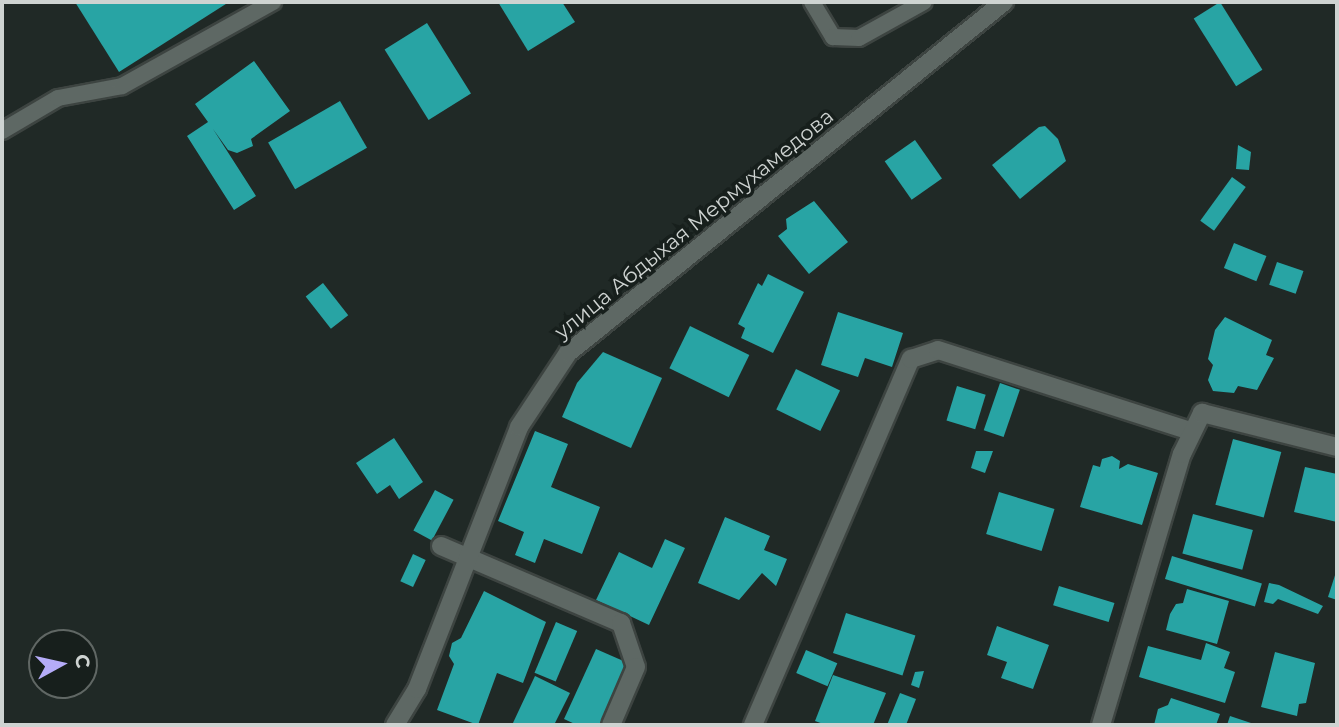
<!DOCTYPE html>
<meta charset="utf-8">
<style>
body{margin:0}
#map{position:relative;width:1339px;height:727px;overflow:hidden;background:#202926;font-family:Montserrat,sans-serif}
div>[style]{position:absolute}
.building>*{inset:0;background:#28a4a4;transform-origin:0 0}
.roads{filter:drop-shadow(2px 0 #3d4441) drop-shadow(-2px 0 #3d4441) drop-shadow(0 2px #3d4441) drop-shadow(0 -2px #3d4441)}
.service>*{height:16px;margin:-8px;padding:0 8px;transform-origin:8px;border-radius:8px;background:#5e6864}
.minor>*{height:18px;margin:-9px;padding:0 9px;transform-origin:9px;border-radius:9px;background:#5e6864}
span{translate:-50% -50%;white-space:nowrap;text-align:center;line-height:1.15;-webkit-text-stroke:7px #171f1c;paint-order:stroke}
.street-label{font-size:21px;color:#ced3d1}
.frame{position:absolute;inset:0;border:4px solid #ced3d1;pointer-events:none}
.north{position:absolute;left:28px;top:629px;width:70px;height:70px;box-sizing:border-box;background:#171f1c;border:2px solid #606764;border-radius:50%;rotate:82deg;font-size:19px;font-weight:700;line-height:28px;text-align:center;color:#ced3d1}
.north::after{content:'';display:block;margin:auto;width:24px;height:32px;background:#b5acf8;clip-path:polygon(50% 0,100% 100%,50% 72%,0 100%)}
</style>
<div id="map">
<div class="building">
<i style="clip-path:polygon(75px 2px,229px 2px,119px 72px)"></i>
<i style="clip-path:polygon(498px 2px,562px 2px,575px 22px,528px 51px)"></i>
<i style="left:1220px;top:2px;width:80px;height:31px;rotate:58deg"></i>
<i style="left:427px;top:23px;width:83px;height:50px;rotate:58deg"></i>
<i style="clip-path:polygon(254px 61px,290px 111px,251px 139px,253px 146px,237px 153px,228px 150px,213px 129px,256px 196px,234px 210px,187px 136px,208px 122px,195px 104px)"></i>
<i style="left:340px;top:101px;width:54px;height:83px;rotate:60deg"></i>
<i style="clip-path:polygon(1045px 126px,1058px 139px,1066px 161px,1020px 199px,992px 165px,1039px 127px)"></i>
<i style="left:915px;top:140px;width:47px;height:37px;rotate:55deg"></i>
<i style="clip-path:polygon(1238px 145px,1251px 152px,1249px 170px,1236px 169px)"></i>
<i style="left:1232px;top:177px;width:17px;height:54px;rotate:36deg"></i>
<i style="clip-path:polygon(814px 201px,848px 242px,809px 274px,778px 236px,787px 229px,786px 219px)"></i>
<i style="left:1234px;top:243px;width:35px;height:27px;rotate:22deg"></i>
<i style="left:1277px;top:262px;width:28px;height:24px;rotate:19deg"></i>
<i style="clip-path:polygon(768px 274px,804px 292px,773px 353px,741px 338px,745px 328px,738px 324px,758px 283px,762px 286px)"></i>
<i style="left:323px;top:283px;width:41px;height:22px;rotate:52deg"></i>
<i style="clip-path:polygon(838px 312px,903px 333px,892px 367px,865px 358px,858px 377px,821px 365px)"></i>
<i style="clip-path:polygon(1225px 317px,1272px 340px,1266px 355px,1274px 358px,1257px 390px,1238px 386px,1234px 393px,1213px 391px,1208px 380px,1213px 365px,1208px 359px,1215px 330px)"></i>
<i style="left:690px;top:326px;width:66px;height:47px;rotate:26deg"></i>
<i style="clip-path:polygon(603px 352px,662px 378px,631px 448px,562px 417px,577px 383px)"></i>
<i style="left:796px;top:369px;width:49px;height:45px;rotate:26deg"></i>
<i style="left:1000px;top:383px;width:21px;height:50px;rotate:19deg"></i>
<i style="left:957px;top:386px;width:30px;height:36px;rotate:17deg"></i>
<i style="clip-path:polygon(535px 431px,568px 444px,551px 487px,600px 507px,582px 554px,544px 539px,535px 563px,515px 555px,524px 532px,498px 521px)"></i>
<i style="clip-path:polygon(394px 438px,423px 482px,399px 499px,390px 485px,377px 494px,356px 463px)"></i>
<i style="left:1233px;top:439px;width:50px;height:68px;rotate:15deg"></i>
<i style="clip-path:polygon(976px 451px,993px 451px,985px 473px,971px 468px)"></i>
<i style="clip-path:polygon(1112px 456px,1120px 461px,1119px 469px,1128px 464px,1158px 473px,1142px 525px,1080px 507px,1093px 465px,1100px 467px,1102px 459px)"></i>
<i style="clip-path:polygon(1305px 467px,1337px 474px,1337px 522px,1294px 512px)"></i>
<i style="left:435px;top:490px;width:21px;height:46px;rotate:28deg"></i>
<i style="left:999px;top:492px;width:58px;height:44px;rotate:17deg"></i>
<i style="left:1193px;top:514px;width:62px;height:41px;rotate:15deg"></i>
<i style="clip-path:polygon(725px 517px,770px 536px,764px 550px,787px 559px,776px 586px,762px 573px,739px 600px,698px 583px)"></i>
<i style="clip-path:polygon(665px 539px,685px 548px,649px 625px,596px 600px,619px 552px,652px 568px)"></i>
<i style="left:413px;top:554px;width:14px;height:30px;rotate:25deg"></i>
<i style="left:1172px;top:556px;width:94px;height:24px;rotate:17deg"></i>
<i style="clip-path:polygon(1337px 569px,1337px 600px,1328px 597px)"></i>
<i style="clip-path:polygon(1269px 583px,1279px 585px,1323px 606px,1318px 614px,1278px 599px,1273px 604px,1264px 602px)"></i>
<i style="left:1059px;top:586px;width:58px;height:20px;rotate:17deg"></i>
<i style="clip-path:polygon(1187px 589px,1229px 601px,1217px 644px,1166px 630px,1170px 614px,1176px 604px,1183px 603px)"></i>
<i style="clip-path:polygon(484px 591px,546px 622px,523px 683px,497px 673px,478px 725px,437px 710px,454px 664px,449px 656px,452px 643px,461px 638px)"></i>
<i style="left:846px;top:613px;width:73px;height:42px;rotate:18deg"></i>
<i style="left:556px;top:622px;width:23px;height:55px;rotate:23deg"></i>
<i style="clip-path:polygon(997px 626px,1049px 645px,1033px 689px,1001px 678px,1007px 662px,987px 655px)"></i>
<i style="clip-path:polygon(1206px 643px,1230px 652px,1224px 668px,1235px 672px,1225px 703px,1139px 677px,1148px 646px,1201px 660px)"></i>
<i style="clip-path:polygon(596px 649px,628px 663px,600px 725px,577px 725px,564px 719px)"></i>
<i style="left:806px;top:650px;width:34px;height:25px;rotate:23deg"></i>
<i style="clip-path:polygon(1275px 652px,1315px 663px,1306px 703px,1299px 704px,1297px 716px,1261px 707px)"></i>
<i style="clip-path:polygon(924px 671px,919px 688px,911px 685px,915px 672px)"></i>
<i style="clip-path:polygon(833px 675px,886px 693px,873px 725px,826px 725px,815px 721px)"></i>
<i style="clip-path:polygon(535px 676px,570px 693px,554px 725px,512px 725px)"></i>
<i style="clip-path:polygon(900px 693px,916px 699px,906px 725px,887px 725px)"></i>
<i style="clip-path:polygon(1171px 698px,1220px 714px,1216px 725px,1154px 725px,1158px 709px,1168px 705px)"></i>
<i style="clip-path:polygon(1230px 716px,1257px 725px,1227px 725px)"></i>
</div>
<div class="roads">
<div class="service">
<i style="left:812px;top:2px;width:41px;rotate:59deg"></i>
<i style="left:833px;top:37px;width:26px;rotate:2deg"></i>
<i style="left:859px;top:38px;width:74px;rotate:-29deg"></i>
<i style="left:2px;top:131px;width:65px;rotate:-30.5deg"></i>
<i style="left:58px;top:98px;width:65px;rotate:-10.6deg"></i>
<i style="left:122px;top:86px;width:173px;rotate:-29.1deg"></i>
</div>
<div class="minor">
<i style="left:441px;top:546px;width:196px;rotate:23.2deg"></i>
<i style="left:621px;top:623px;width:46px;rotate:71.2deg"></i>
<i style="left:636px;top:667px;width:63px;rotate:113.3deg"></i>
<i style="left:395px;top:725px;width:42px;rotate:-58.6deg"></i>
<i style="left:417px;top:689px;width:281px;rotate:-68.7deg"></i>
<i style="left:519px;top:427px;width:89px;rotate:-56.5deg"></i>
<i style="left:568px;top:353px;width:560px;rotate:-38.84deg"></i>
<i style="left:753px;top:725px;width:399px;rotate:-66.7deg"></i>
<i style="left:911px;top:359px;width:28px;rotate:-18deg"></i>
<i style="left:938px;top:350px;width:265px;rotate:17.8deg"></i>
<i style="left:1101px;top:725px;width:283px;rotate:-73.4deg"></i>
<i style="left:1182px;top:454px;width:46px;rotate:-64deg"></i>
<i style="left:1202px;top:413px;width:139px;rotate:14.1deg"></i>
</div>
</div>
<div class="street-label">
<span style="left:694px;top:224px;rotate:-39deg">улица Абдыхая Мермухамедова</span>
</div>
<div class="frame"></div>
<div class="north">С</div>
</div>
